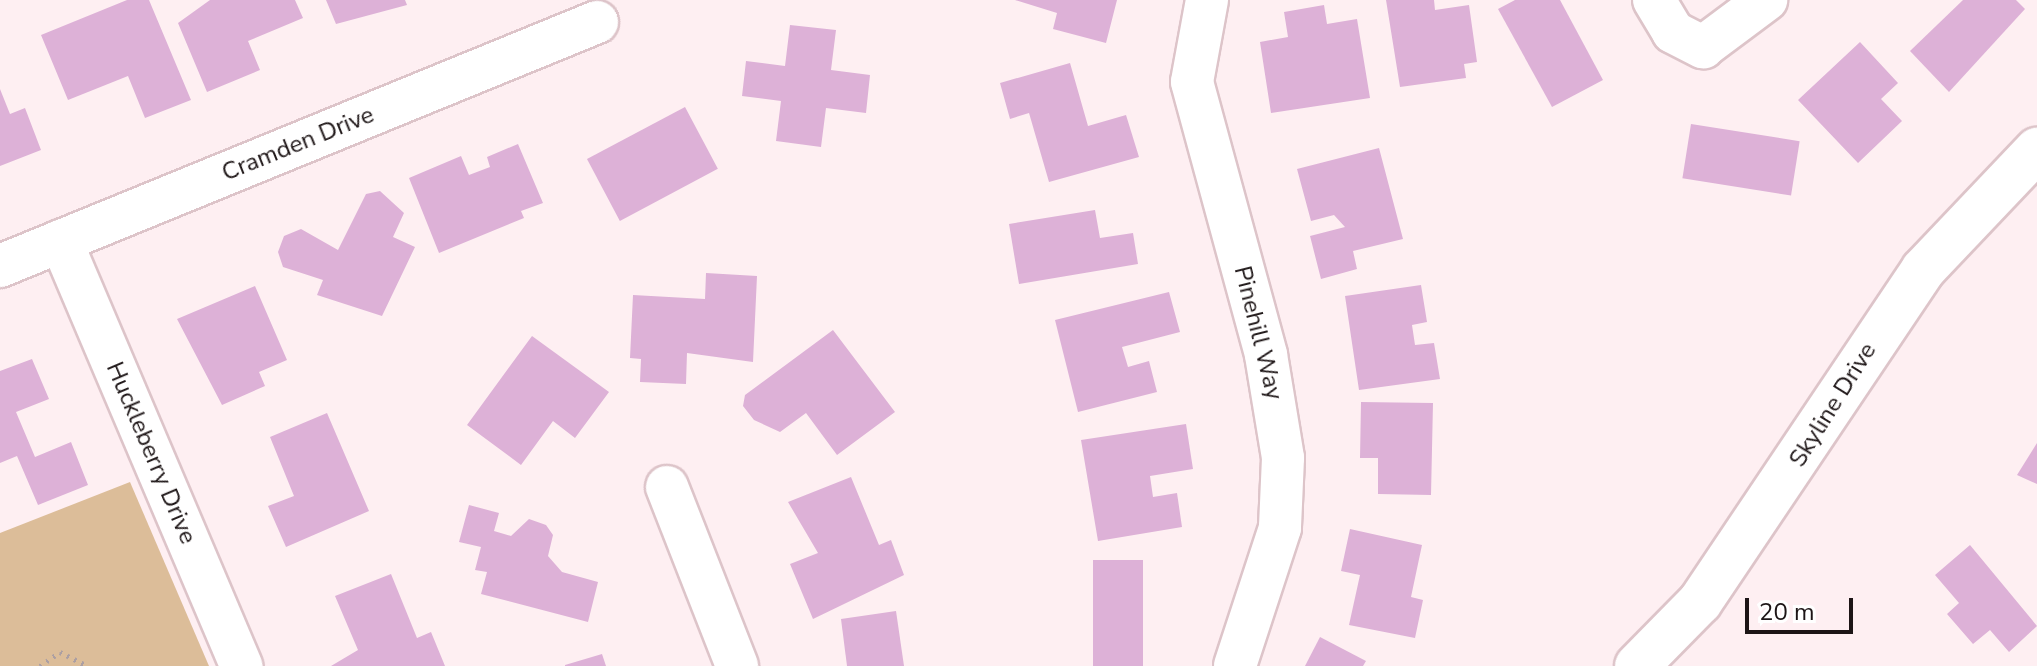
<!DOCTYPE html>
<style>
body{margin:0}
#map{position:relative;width:2037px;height:666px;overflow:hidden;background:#feeff2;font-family:"Nunito Sans",sans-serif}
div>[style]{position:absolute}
.green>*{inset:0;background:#dcbd99}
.building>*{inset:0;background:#ddb1d7;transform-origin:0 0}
.path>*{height:5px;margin-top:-2.5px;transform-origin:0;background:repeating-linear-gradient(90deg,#ac9fa2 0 2px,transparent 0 8px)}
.roads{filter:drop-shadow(2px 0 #ddc4c9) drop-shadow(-2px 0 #ddc4c9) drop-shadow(0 2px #ddc4c9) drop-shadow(0 -2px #ddc4c9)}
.minor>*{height:42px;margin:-21px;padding:0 21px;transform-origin:21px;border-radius:21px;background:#fff}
.tertiary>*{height:44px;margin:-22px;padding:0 22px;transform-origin:22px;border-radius:22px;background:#fff}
span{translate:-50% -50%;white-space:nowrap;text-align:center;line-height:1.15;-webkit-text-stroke:8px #fff;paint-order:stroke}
.street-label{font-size:24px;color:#1d1516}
.scale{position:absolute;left:1745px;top:598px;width:108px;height:36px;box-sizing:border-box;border:4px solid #1d1516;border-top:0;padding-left:10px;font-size:24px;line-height:28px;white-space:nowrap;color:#1d1516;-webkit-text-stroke:6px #fff;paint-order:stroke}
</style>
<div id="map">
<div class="green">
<i style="clip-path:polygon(130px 482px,209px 666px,0 666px,0 533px)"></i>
</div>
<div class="building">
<i style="clip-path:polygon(127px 0,149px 0,191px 100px,145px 118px,128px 76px,68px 100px,41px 35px)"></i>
<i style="clip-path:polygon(210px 0,295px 0,303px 18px,248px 41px,260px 70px,207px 92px,178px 23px)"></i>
<i style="clip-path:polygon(326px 0,405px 0,407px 5px,336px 24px)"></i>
<i style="clip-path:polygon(1015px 0,1117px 0,1106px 43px,1053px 29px,1057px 13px)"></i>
<i style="clip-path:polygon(1386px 0,1434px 0,1435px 10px,1469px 5px,1477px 62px,1464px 64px,1466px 78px,1400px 87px)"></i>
<i style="clip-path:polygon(1515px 0,1560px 0,1603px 80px,1552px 107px,1498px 9px)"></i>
<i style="clip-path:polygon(1963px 0,2016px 0,2025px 9px,1949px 92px,1910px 51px)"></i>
<i style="clip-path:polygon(1324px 5px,1327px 24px,1357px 19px,1370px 98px,1271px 113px,1260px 42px,1288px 37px,1284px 12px)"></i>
<i style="clip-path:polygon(790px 25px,836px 30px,831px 70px,870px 75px,866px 113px,826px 108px,821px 147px,776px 141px,781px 101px,742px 96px,746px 61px,785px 66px)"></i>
<i style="clip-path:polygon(1860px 42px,1898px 83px,1881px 99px,1902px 121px,1858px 163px,1798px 100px)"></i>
<i style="clip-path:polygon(1070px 63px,1088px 126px,1126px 115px,1139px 157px,1049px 182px,1029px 113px,1010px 119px,1000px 83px)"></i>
<i style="clip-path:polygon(0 89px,10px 114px,25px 108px,41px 150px,0 166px)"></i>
<i style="left:685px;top:107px;width:70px;height:111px;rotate:62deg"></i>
<i style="left:1691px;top:124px;width:110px;height:55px;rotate:9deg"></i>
<i style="clip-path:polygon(518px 144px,543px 203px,521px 211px,524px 218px,439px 253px,409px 178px,461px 156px,469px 175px,490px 167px,487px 157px)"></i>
<i style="clip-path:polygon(1379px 148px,1403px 239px,1353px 251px,1357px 269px,1321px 279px,1310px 236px,1345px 227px,1334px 215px,1311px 221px,1297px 169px)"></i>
<i style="clip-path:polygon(380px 191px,404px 213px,393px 237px,415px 247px,382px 316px,317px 295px,323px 280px,283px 267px,278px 252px,284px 236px,301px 229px,338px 250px,366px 194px)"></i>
<i style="clip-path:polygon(1095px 210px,1100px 238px,1133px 233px,1138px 264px,1019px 284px,1009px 224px)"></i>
<i style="clip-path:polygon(706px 273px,757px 276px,753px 362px,687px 353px,686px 384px,640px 382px,641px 359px,630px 358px,633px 295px,705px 299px)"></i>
<i style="clip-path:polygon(1421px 285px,1427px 322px,1412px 325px,1415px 345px,1434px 343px,1440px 379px,1359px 390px,1345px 296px)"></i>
<i style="clip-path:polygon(255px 286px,287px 360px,259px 372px,265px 386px,222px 405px,177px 319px)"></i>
<i style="clip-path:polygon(1169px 292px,1180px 332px,1122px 347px,1128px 367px,1149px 361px,1157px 392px,1078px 412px,1055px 320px)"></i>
<i style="clip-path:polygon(833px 330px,895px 412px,837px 455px,806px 413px,780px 432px,754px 420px,743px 406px,745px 395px)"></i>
<i style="clip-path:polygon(532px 336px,609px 392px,575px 438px,553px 421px,521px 465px,467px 425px)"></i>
<i style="clip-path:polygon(32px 359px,49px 399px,16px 412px,35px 457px,71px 442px,88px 485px,38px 505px,17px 456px,0 463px,0 371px)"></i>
<i style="clip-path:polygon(1361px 402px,1433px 403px,1431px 495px,1378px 494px,1378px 458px,1360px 458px)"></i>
<i style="clip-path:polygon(327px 413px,369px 511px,286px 547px,268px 506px,294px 496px,270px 437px)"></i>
<i style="clip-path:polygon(1186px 424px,1193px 469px,1150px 476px,1153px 497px,1177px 493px,1182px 527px,1098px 541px,1081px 440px)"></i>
<i style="clip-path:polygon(2037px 443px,2037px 484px,2017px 475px)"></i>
<i style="clip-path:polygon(851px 477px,879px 545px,891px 540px,904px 575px,813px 619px,790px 564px,818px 553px,788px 502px)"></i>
<i style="clip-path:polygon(469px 505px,499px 513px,494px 531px,511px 536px,529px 519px,546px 525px,553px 535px,548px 556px,562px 572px,598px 582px,588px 622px,481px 594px,487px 572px,475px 570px,481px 547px,459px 542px)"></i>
<i style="clip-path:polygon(1350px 529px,1422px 545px,1411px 597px,1423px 600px,1415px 638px,1349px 625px,1360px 575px,1341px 571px)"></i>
<i style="clip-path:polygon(1970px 545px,2037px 626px,2009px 652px,1990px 630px,1973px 644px,1947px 614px,1959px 603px,1935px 575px)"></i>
<i style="left:1093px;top:560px;width:50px;height:106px"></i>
<i style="clip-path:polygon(391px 574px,417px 638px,431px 632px,445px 666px,331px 666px,358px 650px,335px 596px)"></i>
<i style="clip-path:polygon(896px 611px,904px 666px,847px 666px,841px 619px)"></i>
<i style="clip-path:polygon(1320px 637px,1366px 661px,1363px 666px,1305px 666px)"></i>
<i style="clip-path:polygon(602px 654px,606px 666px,565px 666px,565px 665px)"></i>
</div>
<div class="path">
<i style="left:40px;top:666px;width:24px;rotate:-35deg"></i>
<i style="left:60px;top:652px;width:31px;rotate:27deg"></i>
</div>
<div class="roads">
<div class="minor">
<i style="left:1207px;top:0;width:83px;rotate:100.4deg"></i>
<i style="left:1192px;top:82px;width:283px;rotate:74.8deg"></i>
<i style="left:1266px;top:355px;width:104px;rotate:80.6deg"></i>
<i style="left:1283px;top:458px;width:70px;rotate:92.5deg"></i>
<i style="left:1280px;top:528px;width:145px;rotate:108.1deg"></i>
<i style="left:1654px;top:0;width:37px;rotate:59deg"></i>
<i style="left:1673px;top:32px;width:34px;rotate:27deg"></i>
<i style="left:1703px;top:47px;width:79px;rotate:-36.7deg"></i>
<i style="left:61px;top:241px;width:462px;rotate:67deg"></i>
<i style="left:0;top:266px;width:645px;rotate:-22.23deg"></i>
<i style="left:667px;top:487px;width:192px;rotate:68.6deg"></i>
</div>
<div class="tertiary">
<i style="left:1637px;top:666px;width:90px;rotate:-45.5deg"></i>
<i style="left:1700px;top:602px;width:400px;rotate:-56.1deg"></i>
<i style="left:1923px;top:270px;width:166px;rotate:-46.5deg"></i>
</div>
</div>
<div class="street-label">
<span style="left:298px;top:144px;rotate:-22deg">Cramden Drive</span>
<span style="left:1258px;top:333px;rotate:76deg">Pinehill Way</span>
<span style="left:1833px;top:405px;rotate:-58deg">Skyline Drive</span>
<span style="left:151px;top:453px;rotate:67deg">Huckleberry Drive</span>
</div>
<div class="scale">20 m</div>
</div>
